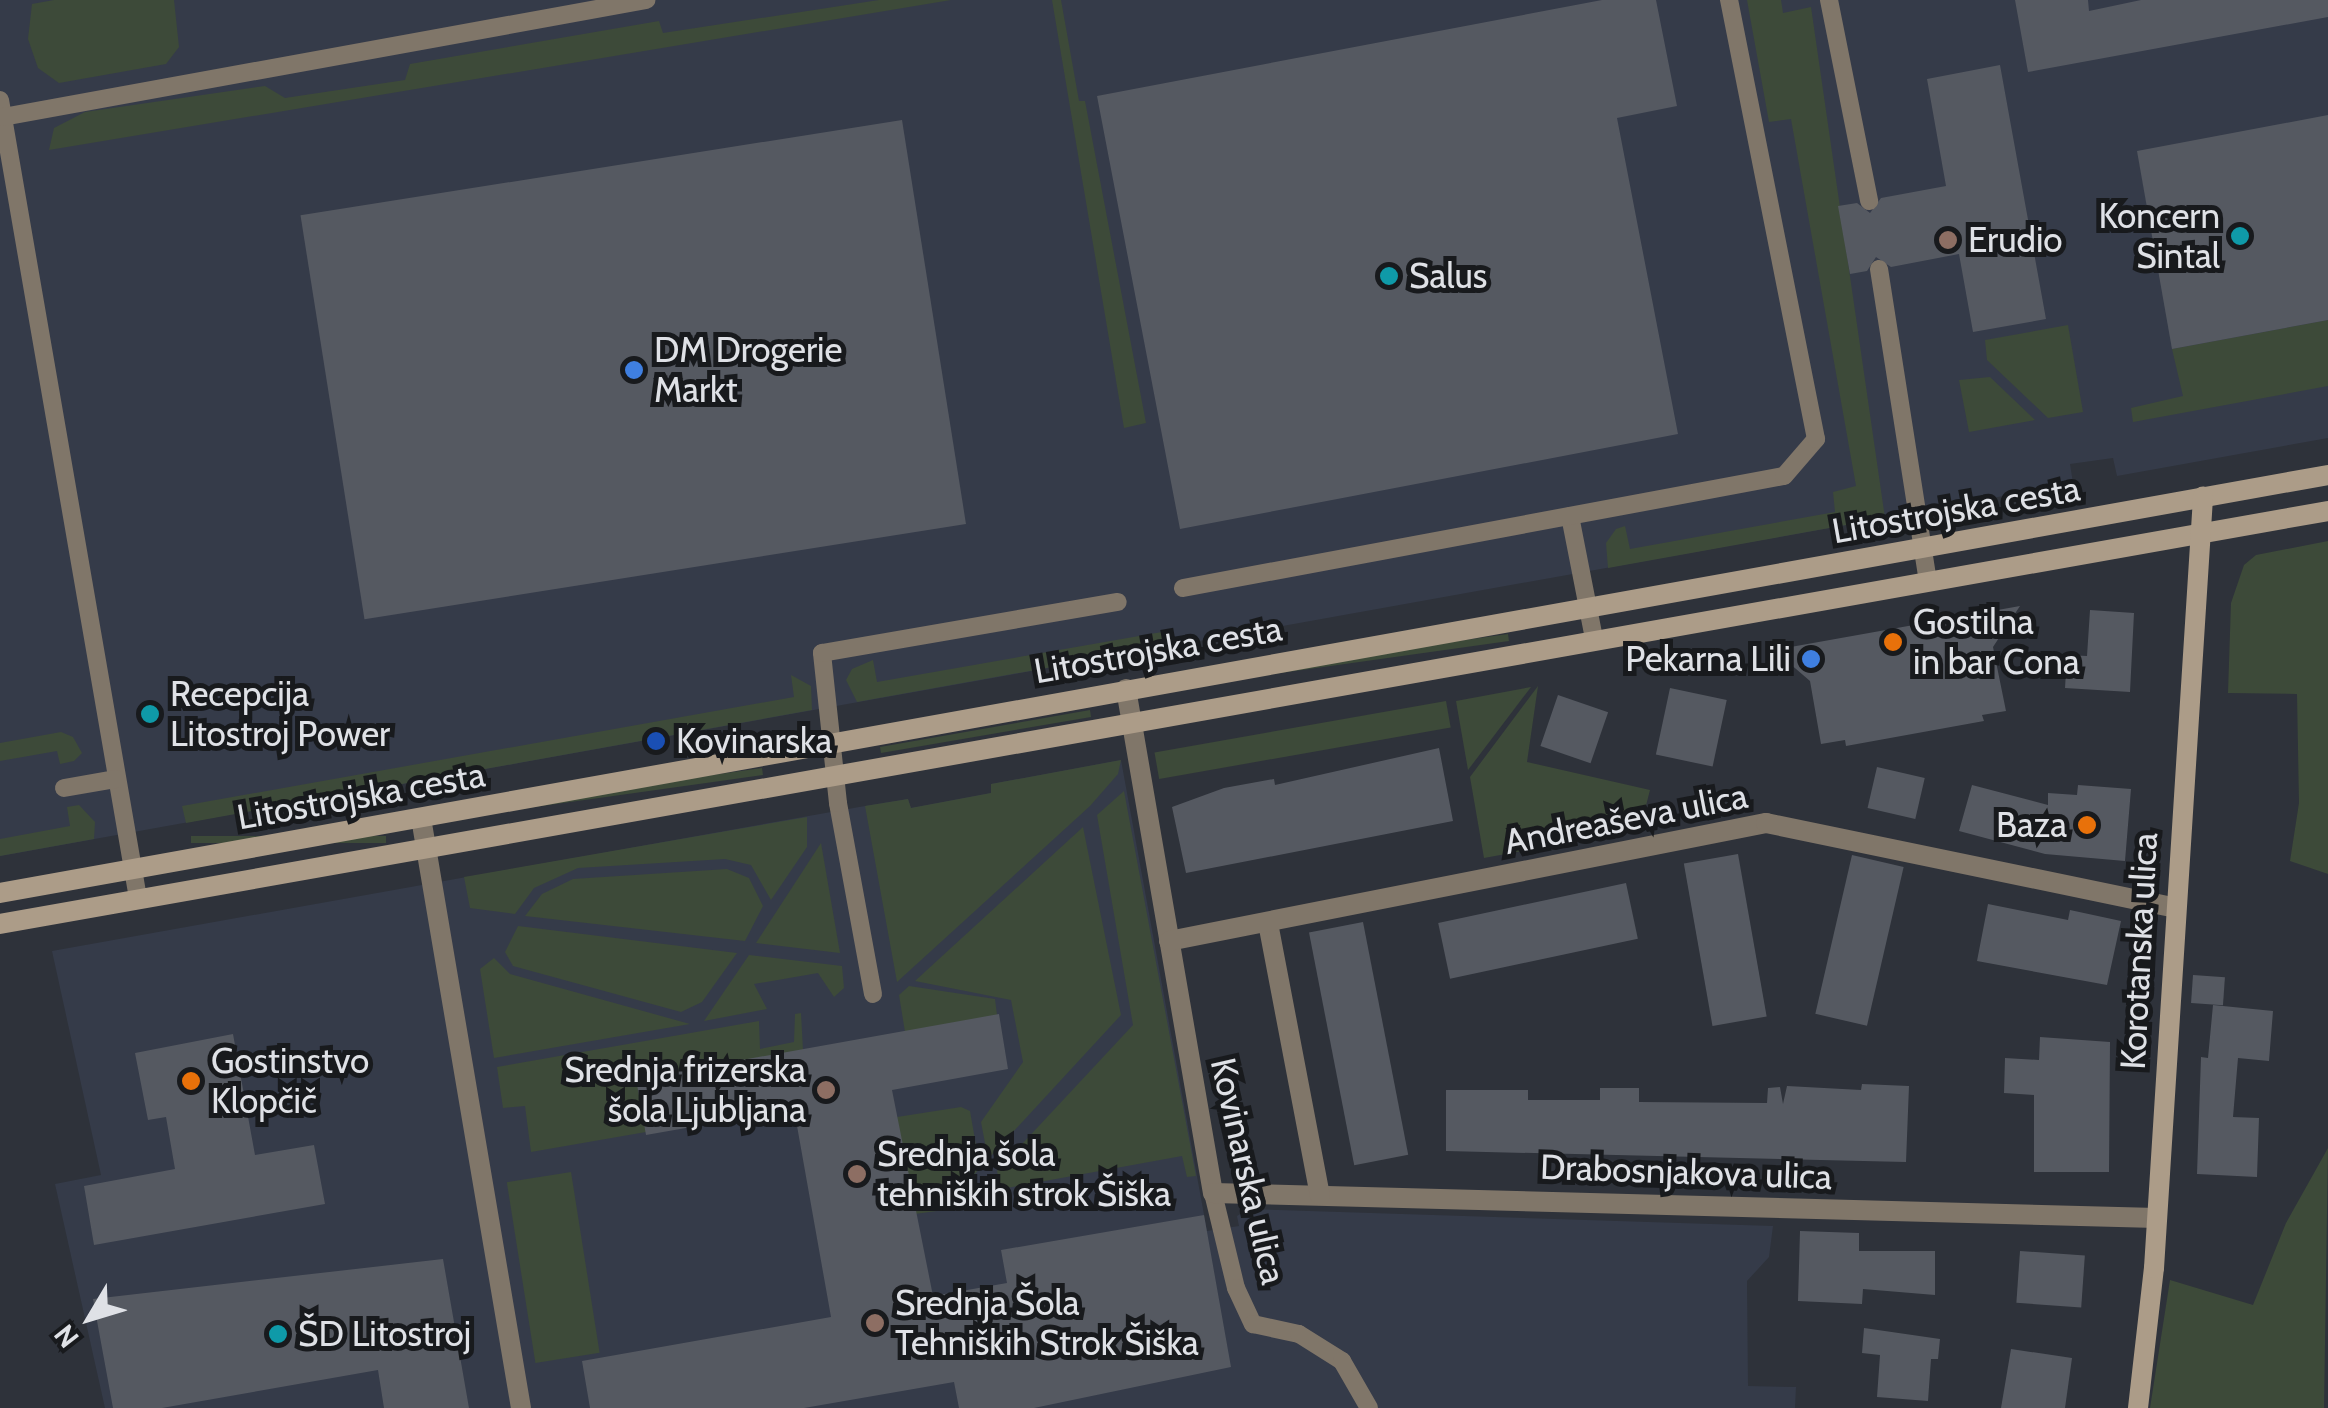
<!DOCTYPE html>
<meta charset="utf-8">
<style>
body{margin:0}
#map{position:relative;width:2328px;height:1408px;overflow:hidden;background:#2e323a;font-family:Cabin,sans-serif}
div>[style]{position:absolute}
.built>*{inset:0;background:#353b49}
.green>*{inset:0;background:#3d4a39;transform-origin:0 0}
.building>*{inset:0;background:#555961;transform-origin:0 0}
.lane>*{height:18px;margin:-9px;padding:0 9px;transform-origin:9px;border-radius:9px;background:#807669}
.street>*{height:20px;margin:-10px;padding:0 10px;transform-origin:10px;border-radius:10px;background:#807669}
.secondary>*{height:20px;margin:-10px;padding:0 10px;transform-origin:10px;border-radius:10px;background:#ac9c88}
.dots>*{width:28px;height:28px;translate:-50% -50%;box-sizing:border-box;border:5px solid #181a1d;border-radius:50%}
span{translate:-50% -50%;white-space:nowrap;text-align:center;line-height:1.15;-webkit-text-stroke:10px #181a1d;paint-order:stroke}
.poi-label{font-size:35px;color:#dfe1e6}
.right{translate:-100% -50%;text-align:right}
.left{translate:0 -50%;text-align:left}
.street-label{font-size:35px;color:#dfe1e6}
.north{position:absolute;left:40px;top:1268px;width:100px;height:100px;-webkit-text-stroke:8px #181a1d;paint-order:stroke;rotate:232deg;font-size:28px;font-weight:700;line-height:40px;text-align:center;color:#dfe1e6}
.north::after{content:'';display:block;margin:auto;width:35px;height:45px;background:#dfe1e6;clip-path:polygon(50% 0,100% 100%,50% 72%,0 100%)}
</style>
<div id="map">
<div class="built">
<i style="clip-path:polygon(0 0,2328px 0,2328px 438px,2117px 476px,2113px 458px,2070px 464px,2073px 483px,1885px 518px,0 856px)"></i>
<i style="clip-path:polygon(1121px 760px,1207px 1231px,1239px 1226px,1237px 1216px,1248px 1209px,1773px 1226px,1769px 1257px,1747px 1281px,1748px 1386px,1796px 1387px,1795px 1408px,105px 1408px,55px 1184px,101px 1175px,52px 951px,865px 806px,908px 799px,911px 808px,991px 793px,991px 784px)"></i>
</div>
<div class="green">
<i style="clip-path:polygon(54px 0,174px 0,179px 47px,166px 64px,59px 83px,38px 68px,28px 39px,32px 4px)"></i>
<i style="clip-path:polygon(879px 0,951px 0,49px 150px,54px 128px,85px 112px,265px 86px,285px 98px,405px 80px,410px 64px,659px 21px,663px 33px)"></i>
<i style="clip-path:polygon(1052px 0,1061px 0,1079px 101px,1085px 101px,1146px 423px,1124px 428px)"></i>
<i style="clip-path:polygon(1747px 0,1781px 0,1783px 13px,1811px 7px,1885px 518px,1608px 568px,1606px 543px,1616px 529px,1625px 526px,1630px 549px,1835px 512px,1833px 492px,1856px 486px,1791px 119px,1769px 122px)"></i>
<i style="clip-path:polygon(2328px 320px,2328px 386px,2133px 422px,2131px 408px,2183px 396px,2172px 349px)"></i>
<i style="clip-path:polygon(2068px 325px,2083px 412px,2048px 418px,1987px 360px,1985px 340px)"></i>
<i style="clip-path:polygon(1990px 377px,2035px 420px,1969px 432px,1959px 380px)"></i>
<i style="clip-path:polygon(2328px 541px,2328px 874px,2290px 861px,2299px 803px,2297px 694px,2228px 693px,2231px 603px,2244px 565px,2256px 555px)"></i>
<i style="clip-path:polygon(1162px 632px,1163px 647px,857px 702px,846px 680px,852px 669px,873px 660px,877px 682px)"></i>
<i style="left:1508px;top:634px;width:7px;height:348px;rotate:82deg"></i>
<i style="clip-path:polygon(791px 675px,811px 686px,812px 710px,186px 823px,182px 806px,794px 697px)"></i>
<i style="clip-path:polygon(1538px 686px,1527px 762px,1650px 790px,1640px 829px,1484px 858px,1470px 777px)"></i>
<i style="clip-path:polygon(1531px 687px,1468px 770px,1456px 701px)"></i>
<i style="left:1446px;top:701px;width:27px;height:296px;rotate:80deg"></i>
<i style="clip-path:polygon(1090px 710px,1091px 717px,881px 753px,880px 747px)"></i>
<i style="clip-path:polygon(61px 732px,73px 737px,82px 753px,74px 761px,60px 764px,57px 751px,0 761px,0 743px)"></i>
<i style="clip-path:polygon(1121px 760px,1118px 774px,1090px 806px,897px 982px,865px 806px,908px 799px,911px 808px,991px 793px,991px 784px)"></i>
<i style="left:762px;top:768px;width:7px;height:305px;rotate:82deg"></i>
<i style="clip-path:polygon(1124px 791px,1196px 1176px,1187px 1177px,1182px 1156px,1001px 1189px,997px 1171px,1133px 1025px,1097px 815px)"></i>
<i style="clip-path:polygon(79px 805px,95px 822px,94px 839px,0 856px,0 839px,70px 826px,67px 807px)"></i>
<i style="clip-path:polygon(807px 817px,807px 847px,771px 900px,751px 865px,725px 859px,578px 868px,534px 888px,515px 914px,470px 908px,464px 877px)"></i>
<i style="clip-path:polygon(1083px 827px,1121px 1015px,988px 1159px,981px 1122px,1023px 1062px,1011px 1000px,915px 981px)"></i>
<i style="left:386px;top:836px;width:7px;height:195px;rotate:90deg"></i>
<i style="clip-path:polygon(821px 843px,840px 953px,756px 943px)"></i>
<i style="clip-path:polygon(727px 869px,749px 878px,763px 906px,745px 941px,525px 916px,542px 894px,573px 879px)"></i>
<i style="clip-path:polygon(518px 926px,737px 953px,702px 1002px,681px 1012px,513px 966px,505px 952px)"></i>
<i style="clip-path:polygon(749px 955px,842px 966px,844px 988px,834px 997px,818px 973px,754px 984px,767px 1009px,704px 1021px)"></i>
<i style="clip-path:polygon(494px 958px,510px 974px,690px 1024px,494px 1058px,480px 969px)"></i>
<i style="clip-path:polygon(909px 986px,995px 999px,997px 1015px,905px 1032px,899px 995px)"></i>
<i style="clip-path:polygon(801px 1013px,803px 1050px,646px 1132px,531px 1152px,525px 1106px,503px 1108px,497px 1067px,759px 1021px,760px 1049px,794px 1042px,795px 1014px)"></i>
<i style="clip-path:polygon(961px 1107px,970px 1111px,980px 1168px,944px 1210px,915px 1214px,897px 1117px)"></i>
<i style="clip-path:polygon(2328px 1148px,2324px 1408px,2150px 1408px,2170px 1280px,2253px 1305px,2286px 1223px)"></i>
<i style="left:571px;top:1172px;width:183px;height:65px;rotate:81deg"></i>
</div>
<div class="building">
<i style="clip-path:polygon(1602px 0,1656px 0,1677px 106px,1617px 118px,1678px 434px,1180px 529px,1097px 96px)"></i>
<i style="clip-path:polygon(2015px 0,2088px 0,2089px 11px,2141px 0,2328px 0,2328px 17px,2028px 72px)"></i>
<i style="clip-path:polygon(2000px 65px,2046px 319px,1973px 332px,1959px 254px,1891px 267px,1876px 257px,1867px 271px,1850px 274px,1838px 206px,1857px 203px,1870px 213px,1881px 198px,1946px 186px,1927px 79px)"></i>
<i style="clip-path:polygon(2328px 115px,2328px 320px,2172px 349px,2137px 151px)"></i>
<i style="left:902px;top:120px;width:409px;height:609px;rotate:81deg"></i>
<i style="clip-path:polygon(2020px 606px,1993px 647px,2006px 711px,1982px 715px,1984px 721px,1846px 746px,1845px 740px,1821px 744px,1810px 681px,1774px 650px)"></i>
<i style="clip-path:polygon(2090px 610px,2134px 613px,2130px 692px,2065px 688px,2067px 655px,2087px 656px)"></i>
<i style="left:1670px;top:688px;width:58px;height:68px;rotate:12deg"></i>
<i style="left:1558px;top:695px;width:53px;height:54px;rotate:19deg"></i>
<i style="clip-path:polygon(1439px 748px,1453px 821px,1186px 873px,1172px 807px,1224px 788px,1274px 779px,1275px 785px)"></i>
<i style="left:1877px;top:767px;width:49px;height:42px;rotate:13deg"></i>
<i style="clip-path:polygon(1972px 785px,2048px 805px,2048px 793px,2077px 795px,2078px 785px,2131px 789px,2125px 861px,2045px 854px,1959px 831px)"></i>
<i style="left:1738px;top:854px;width:165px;height:55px;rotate:80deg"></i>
<i style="left:1852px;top:855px;width:53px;height:163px;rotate:13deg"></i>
<i style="left:1626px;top:883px;width:57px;height:192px;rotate:78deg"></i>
<i style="clip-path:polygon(1988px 904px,2068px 920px,2070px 910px,2121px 921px,2107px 985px,1977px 961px)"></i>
<i style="left:1363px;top:922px;width:237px;height:55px;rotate:79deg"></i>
<i style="left:2193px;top:975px;width:32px;height:28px;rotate:4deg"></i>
<i style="clip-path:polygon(2213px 1005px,2273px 1011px,2269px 1061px,2238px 1058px,2233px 1117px,2259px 1118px,2257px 1177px,2197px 1174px,2201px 1057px,2208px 1058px)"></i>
<i style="clip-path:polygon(999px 1014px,1008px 1069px,892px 1090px,933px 1296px,1007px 1283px,1001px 1250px,1204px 1215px,1231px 1367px,1034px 1408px,959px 1408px,954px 1382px,804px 1408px,590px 1408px,582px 1361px,831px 1317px,794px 1109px,646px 1135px,636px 1079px)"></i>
<i style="clip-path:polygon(233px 1034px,255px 1155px,314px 1145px,325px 1204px,94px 1245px,84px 1186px,175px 1169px,166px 1117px,148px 1120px,135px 1053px)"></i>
<i style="clip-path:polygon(2040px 1037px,2110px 1042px,2109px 1172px,2034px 1172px,2034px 1095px,2004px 1093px,2005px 1058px,2039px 1060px)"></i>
<i style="clip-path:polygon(1862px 1084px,1909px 1086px,1906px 1162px,1446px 1151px,1446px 1090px,1528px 1090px,1528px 1100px,1600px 1100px,1600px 1088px,1639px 1088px,1639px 1102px,1767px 1103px,1768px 1088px,1780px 1087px,1783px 1104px,1787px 1086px,1861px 1090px)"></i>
<i style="clip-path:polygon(1800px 1231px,1859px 1233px,1859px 1251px,1935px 1251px,1935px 1295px,1863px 1289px,1862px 1304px,1798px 1301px)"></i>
<i style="left:2020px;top:1251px;width:65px;height:52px;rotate:4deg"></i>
<i style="clip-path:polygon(443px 1259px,469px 1408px,384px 1408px,378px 1370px,162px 1408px,113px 1408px,93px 1299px)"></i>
<i style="clip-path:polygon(1864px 1328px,1940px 1339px,1938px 1359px,1931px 1359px,1928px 1401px,1877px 1397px,1880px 1355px,1862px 1353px)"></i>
<i style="clip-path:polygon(2011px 1349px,2072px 1358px,2065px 1408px,2001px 1408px)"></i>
</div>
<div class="lane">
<i style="left:1829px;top:0;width:205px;rotate:78.7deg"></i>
<i style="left:0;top:100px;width:810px;rotate:80.19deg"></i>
<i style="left:3px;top:117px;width:654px;rotate:-10.31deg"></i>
<i style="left:1879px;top:269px;width:316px;rotate:81.1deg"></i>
<i style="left:1570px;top:516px;width:124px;rotate:78.9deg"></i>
<i style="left:1183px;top:588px;width:611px;rotate:-10.56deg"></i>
<i style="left:1784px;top:476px;width:49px;rotate:-49.1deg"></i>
<i style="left:1816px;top:439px;width:448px;rotate:-101.2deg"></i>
<i style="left:64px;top:788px;width:53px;rotate:-9.8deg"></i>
<i style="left:873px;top:994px;width:194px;rotate:-100.4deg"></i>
<i style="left:838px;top:803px;width:151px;rotate:-96.1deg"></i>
<i style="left:822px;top:653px;width:300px;rotate:-9.8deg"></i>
<i style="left:1213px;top:1193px;width:98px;rotate:76.4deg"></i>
<i style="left:1236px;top:1288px;width:40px;rotate:65deg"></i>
<i style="left:1253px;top:1324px;width:47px;rotate:12.3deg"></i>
<i style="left:1299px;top:1334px;width:51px;rotate:32.1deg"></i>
<i style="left:1342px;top:1361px;width:54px;rotate:60.1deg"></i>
</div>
<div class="street">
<i style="left:1126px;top:689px;width:511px;rotate:80.21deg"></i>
<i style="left:1213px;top:1193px;width:944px;rotate:1.52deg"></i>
<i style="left:421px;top:818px;width:598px;rotate:80.38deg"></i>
<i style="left:1268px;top:923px;width:277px;rotate:79.2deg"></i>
<i style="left:1169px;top:941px;width:609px;rotate:-11.18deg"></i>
<i style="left:1766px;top:823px;width:416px;rotate:11.7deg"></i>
</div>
<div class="secondary">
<i style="left:0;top:893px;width:2365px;rotate:-10.18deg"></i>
<i style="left:0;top:924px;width:2364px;rotate:-10.06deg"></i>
<i style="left:2138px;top:1408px;width:141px;rotate:-83.5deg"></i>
<i style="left:2154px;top:1268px;width:773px;rotate:-86.36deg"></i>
</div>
<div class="dots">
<i style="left:2240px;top:236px;background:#0f9aa8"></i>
<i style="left:1948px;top:240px;background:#8d6e63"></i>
<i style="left:1389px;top:276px;background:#0f9aa8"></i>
<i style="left:634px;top:370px;background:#3f7fe0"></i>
<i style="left:1893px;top:642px;background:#e8710a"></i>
<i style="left:1811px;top:659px;background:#3f7fe0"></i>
<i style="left:150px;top:714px;background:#0f9aa8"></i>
<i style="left:656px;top:741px;background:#1a4fb4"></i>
<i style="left:2087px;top:825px;background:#e8710a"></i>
<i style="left:191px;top:1081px;background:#e8710a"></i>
<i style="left:826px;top:1090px;background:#8d6e63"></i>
<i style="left:857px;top:1174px;background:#8d6e63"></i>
<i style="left:875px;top:1323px;background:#8d6e63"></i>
<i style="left:278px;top:1334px;background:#0f9aa8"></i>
</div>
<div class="poi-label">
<span class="right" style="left:2220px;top:236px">Koncern<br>Sintal</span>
<span class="left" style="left:1968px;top:240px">Erudio</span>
<span class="left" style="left:1409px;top:276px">Salus</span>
<span class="left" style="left:654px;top:370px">DM Drogerie<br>Markt</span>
<span class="left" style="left:1913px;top:642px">Gostilna<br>in bar Cona</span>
<span class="right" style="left:1791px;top:659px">Pekarna Lili</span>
<span class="left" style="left:170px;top:714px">Recepcija<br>Litostroj Power</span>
<span class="left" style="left:676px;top:741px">Kovinarska</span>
<span class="right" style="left:2067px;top:825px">Baza</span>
<span class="left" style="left:211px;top:1081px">Gostinstvo<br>Klopčič</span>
<span class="right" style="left:806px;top:1090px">Srednja frizerska<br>šola Ljubljana</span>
<span class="left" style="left:877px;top:1174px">Srednja šola<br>tehniških strok Šiška</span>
<span class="left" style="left:895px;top:1323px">Srednja Šola<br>Tehniških Strok Šiška</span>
<span class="left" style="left:298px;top:1334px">ŠD Litostroj</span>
</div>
<div class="street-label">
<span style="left:1956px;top:510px;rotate:-10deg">Litostrojska cesta</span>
<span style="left:1158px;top:650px;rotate:-10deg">Litostrojska cesta</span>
<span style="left:361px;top:796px;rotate:-10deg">Litostrojska cesta</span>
<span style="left:1626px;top:819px;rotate:-11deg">Andreaševa ulica</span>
<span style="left:2139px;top:951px;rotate:-87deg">Korotanska ulica</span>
<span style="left:1248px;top:1171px;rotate:77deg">Kovinarska ulica</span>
<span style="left:1686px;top:1172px;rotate:2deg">Drabosnjakova ulica</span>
</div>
<div class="north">N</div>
</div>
